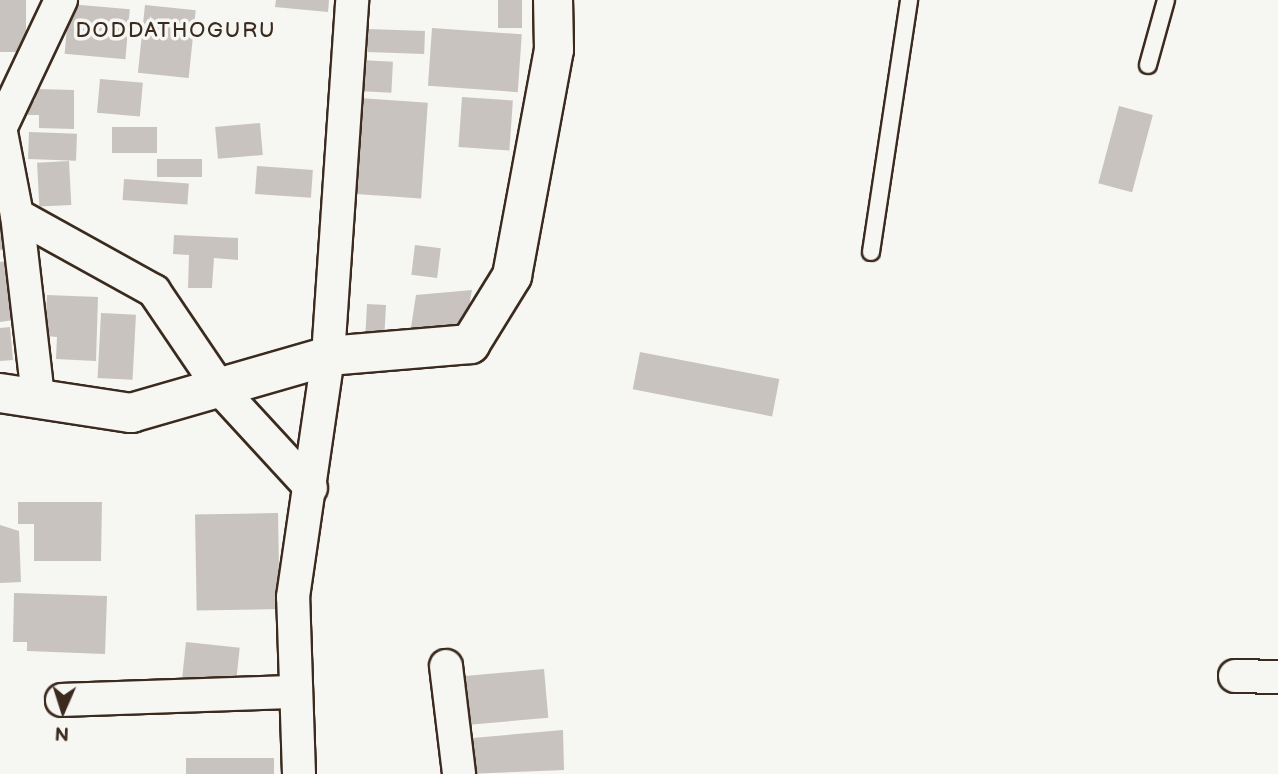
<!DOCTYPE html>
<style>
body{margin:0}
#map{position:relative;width:1278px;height:774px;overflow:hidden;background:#f6f6f2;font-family:"Balsamiq Sans",sans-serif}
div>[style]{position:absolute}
.building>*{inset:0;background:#c8c3be;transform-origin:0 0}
.roads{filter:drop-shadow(2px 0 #3b2a1e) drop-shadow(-2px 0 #3b2a1e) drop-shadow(0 2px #3b2a1e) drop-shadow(0 -2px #3b2a1e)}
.service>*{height:16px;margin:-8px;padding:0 8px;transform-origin:8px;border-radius:8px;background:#f6f6f2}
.minor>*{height:32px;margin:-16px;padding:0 16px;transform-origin:16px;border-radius:16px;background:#f6f6f2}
.tertiary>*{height:38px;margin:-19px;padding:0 19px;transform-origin:19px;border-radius:19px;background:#f6f6f2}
span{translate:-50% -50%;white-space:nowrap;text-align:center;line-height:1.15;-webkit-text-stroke:7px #f6f6f2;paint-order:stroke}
.neighbourhood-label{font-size:21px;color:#3b2a1e;letter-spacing:2px}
.north{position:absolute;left:28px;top:676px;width:70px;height:70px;-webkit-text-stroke:5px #f6f6f2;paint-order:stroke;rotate:183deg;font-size:19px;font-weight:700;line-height:28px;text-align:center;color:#3b2a1e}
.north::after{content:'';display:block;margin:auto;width:24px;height:32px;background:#3b2a1e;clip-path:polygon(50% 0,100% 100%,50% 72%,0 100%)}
</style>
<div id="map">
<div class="building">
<i style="left:0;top:0;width:26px;height:52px"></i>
<i style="clip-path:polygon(276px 0,329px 0,328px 12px,275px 7px)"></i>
<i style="left:498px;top:0;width:24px;height:28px"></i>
<i style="left:69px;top:4px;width:61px;height:50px;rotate:5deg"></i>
<i style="left:145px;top:5px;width:51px;height:68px;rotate:6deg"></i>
<i style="left:432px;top:28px;width:90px;height:58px;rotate:4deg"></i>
<i style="left:368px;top:29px;width:57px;height:23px;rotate:2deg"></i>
<i style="left:360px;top:60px;width:33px;height:31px;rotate:3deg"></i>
<i style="left:100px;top:79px;width:43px;height:34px;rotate:5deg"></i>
<i style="clip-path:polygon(36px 89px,74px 90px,74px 129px,39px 128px,39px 115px,28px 115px,28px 101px,35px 101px)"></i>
<i style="left:462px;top:97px;width:51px;height:50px;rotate:4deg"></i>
<i style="left:359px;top:98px;width:69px;height:96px;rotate:4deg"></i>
<i style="left:1119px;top:106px;width:35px;height:80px;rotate:15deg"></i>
<i style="left:260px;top:123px;width:32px;height:45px;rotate:85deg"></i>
<i style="left:112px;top:127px;width:45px;height:26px"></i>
<i style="left:29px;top:132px;width:48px;height:27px;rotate:2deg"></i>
<i style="left:157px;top:159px;width:45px;height:18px"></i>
<i style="left:69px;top:161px;width:44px;height:32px;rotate:87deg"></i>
<i style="left:257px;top:166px;width:56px;height:28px;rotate:4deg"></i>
<i style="left:124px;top:179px;width:65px;height:21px;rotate:4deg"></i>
<i style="clip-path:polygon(0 188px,11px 248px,0 250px)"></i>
<i style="clip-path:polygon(174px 235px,238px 238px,238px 260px,214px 258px,212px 288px,188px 288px,189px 255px,173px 254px)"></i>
<i style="left:415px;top:245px;width:26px;height:30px;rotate:7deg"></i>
<i style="clip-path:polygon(14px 260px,21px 319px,0 322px,0 262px)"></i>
<i style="clip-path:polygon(472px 290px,465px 328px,410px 334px,416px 295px)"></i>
<i style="clip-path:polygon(47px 295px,98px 297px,96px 361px,56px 359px,57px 337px,45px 336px)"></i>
<i style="left:367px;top:304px;width:19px;height:37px;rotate:3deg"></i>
<i style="left:101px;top:313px;width:35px;height:65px;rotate:3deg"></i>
<i style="clip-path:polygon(10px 327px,13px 360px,0 361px,0 328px)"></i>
<i style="left:640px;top:352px;width:142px;height:38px;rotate:11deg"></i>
<i style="clip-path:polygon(18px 502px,102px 502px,101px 561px,34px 561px,34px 524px,18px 524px)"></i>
<i style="left:278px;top:513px;width:96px;height:83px;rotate:89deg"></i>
<i style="clip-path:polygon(0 525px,19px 531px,21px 582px,0 583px)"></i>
<i style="clip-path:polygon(14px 593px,107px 596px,105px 654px,27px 651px,27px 642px,13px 642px)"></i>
<i style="left:186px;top:642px;width:54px;height:35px;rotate:6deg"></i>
<i style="left:544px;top:669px;width:49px;height:88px;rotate:85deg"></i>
<i style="clip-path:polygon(563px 730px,564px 770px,466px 774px,461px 739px)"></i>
<i style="left:186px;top:758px;width:88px;height:16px"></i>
</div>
<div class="roads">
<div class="service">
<i style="left:1148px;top:65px;width:67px;rotate:-74.5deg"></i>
<i style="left:871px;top:252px;width:255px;rotate:-81.4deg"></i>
</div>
<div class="minor">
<i style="left:0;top:127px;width:90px;rotate:79.1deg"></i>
<i style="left:17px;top:215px;width:183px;rotate:83.4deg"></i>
<i style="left:0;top:129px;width:143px;rotate:-64.7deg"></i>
<i style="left:17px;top:215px;width:157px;rotate:29deg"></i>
<i style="left:154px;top:291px;width:120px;rotate:55.9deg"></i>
<i style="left:221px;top:390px;width:133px;rotate:47.4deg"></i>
<i style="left:446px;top:666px;width:109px;rotate:83.1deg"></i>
<i style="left:1235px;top:676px;width:43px;rotate:1.3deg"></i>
<i style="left:62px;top:700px;width:234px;rotate:-2deg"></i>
<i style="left:299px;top:774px;width:177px;rotate:-91.9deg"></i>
<i style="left:293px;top:597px;width:244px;rotate:-81.7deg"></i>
<i style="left:328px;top:356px;width:357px;rotate:-86.1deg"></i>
</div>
<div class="tertiary">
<i style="left:0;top:393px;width:133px;rotate:8.7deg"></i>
<i style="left:131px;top:413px;width:205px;rotate:-16.1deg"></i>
<i style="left:328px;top:356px;width:143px;rotate:-4.8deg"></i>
<i style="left:470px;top:344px;width:80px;rotate:-58.3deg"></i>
<i style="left:512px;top:276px;width:230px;rotate:-79.5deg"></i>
<i style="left:554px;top:50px;width:50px;rotate:-91.1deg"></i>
</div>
</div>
<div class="neighbourhood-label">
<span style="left:176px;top:31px">DODDATHOGURU</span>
</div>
<div class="north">N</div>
</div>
